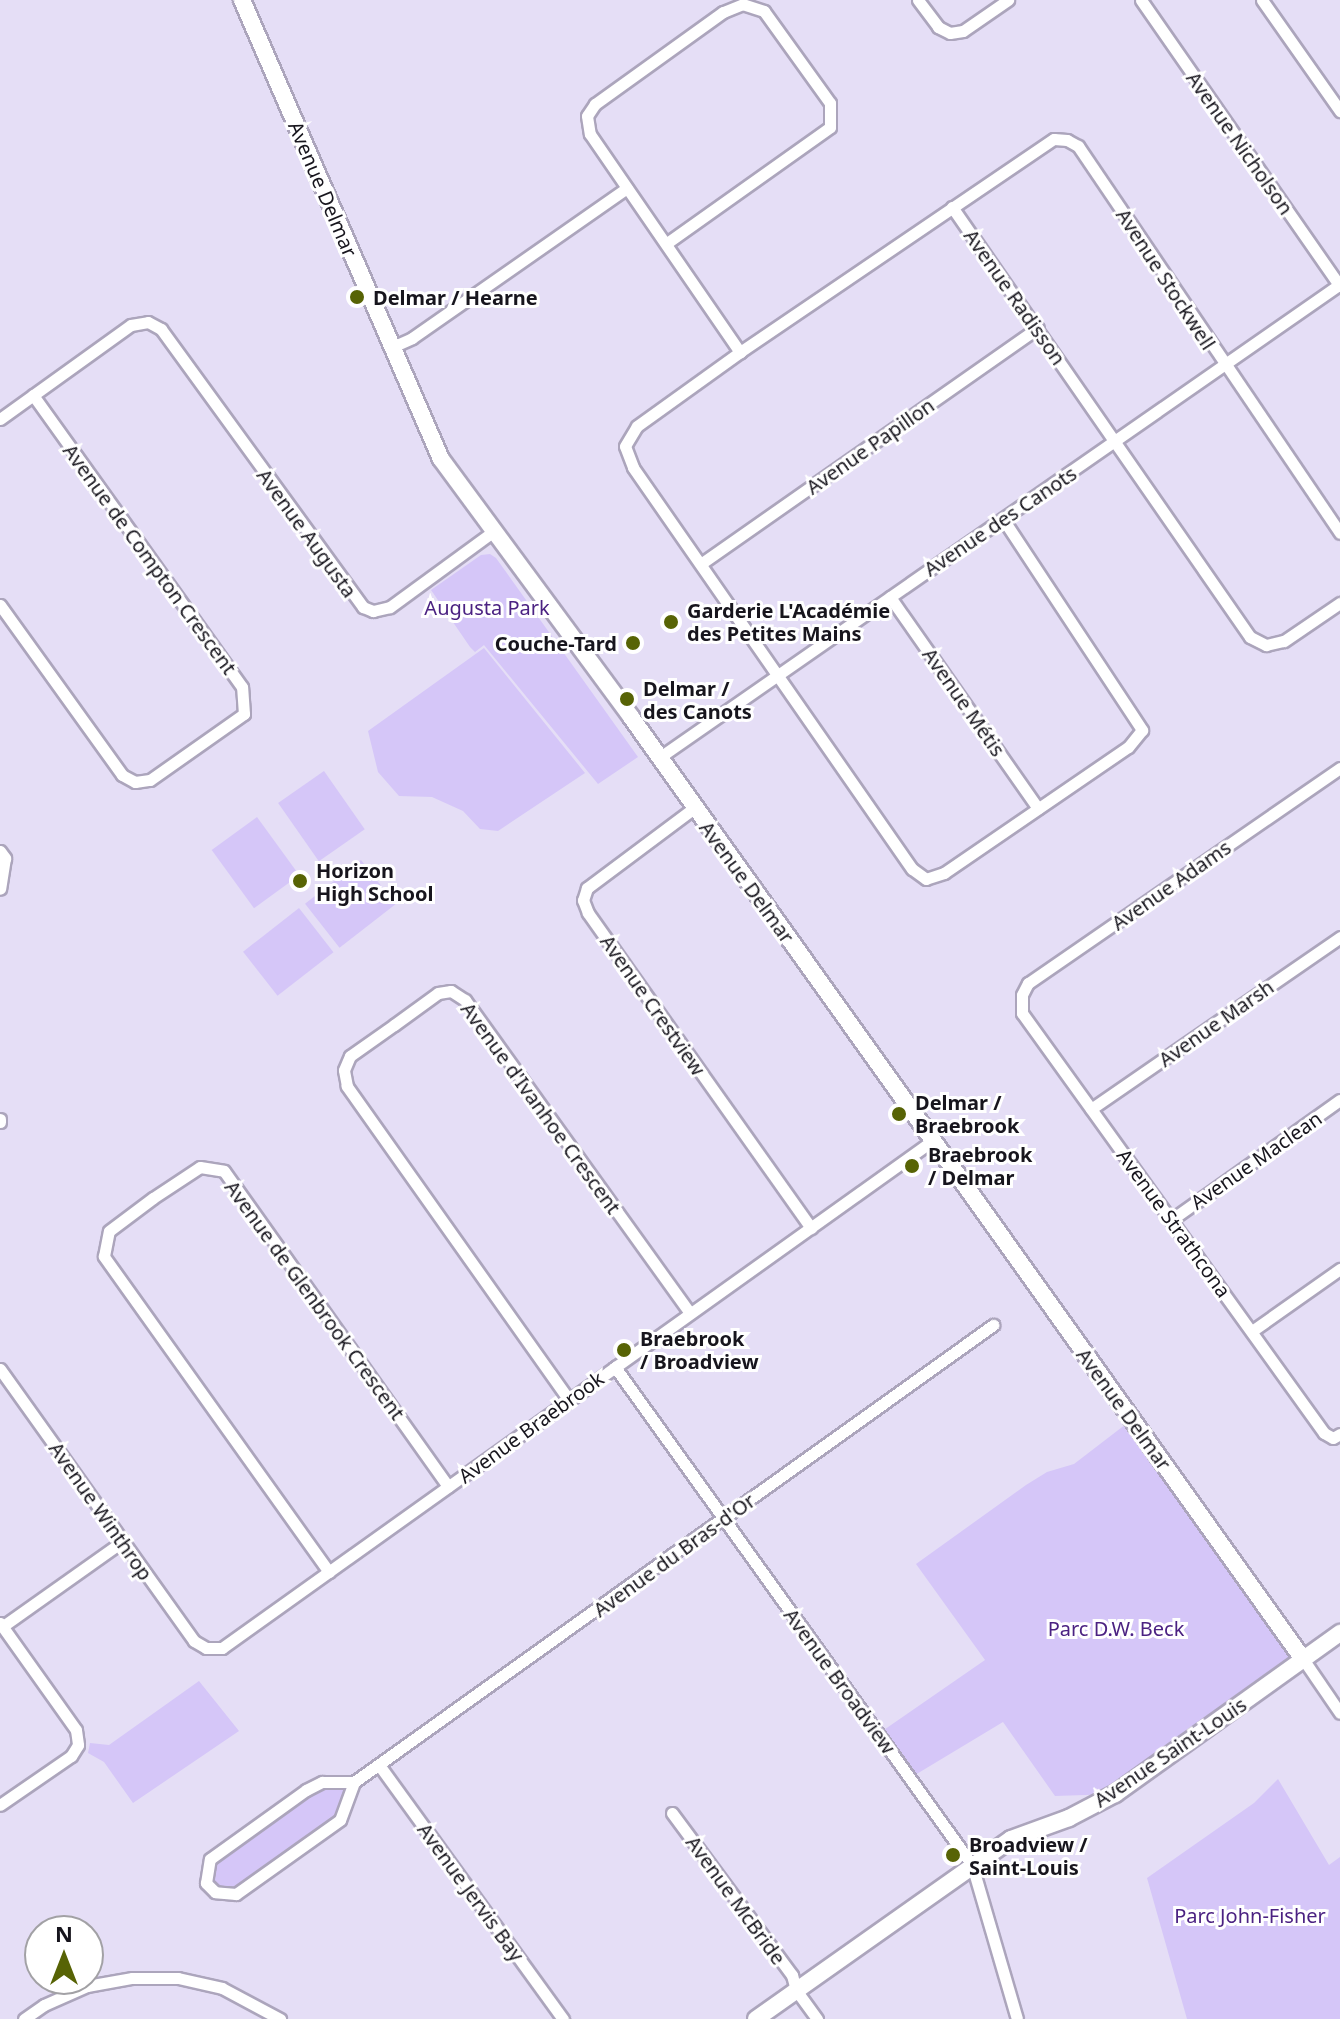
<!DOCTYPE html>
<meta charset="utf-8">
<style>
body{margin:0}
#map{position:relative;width:1340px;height:2019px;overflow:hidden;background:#e5def6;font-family:"Noto Sans",sans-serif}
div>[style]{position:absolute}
.green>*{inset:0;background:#d5c6f8;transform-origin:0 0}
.roads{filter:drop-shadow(2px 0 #aca5bc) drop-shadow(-2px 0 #aca5bc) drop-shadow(0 2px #aca5bc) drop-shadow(0 -2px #aca5bc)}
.street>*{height:11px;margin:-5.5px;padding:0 5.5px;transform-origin:5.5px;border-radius:5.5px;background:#fff}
.secondary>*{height:16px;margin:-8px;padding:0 8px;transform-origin:8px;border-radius:8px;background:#fff}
.dots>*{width:22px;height:22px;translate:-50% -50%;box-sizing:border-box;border:4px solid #fff;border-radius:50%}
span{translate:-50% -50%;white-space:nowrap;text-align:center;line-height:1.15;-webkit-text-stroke:6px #fff;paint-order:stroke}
.street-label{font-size:20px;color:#17151d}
.poi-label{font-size:20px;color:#17151d;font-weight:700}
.left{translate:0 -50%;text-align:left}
.right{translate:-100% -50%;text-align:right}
.park-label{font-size:20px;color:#4b2282}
.north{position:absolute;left:24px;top:1915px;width:80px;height:80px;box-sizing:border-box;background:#fff;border:2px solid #a2a1a5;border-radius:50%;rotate:0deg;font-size:22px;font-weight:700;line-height:32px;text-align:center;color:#17151d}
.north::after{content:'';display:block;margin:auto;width:28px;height:36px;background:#576305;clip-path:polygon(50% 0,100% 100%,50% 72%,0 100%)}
</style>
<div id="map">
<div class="green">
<i style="clip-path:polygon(490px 554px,496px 558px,638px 757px,598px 784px,484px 645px,475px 652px,470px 647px,431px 590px,481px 555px)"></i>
<i style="clip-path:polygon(484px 648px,585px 773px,498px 831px,480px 829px,463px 811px,432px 797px,399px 796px,378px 772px,368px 731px)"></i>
<i style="left:324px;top:771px;width:71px;height:56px;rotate:55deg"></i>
<i style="left:257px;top:817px;width:72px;height:56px;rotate:54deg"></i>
<i style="left:361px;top:860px;width:56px;height:71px;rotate:52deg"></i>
<i style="left:299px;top:908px;width:56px;height:71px;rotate:52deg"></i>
<i style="clip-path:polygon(1130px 1421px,1303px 1659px,1115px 1794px,1055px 1796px,1003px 1722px,910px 1778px,878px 1734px,985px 1660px,916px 1564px,1026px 1485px,1047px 1472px,1074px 1464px)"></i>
<i style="clip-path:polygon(199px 1681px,239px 1731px,133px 1803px,104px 1762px,88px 1753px,90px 1743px,109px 1745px)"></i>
<i style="clip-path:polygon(1278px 1779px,1329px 1865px,1340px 1857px,1340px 2019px,1187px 2019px,1147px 1878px,1254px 1803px)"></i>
<i style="clip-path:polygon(354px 1782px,340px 1820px,236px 1894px,206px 1883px,210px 1859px,306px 1790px)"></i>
</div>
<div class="roads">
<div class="street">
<i style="left:918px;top:0;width:34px;rotate:53deg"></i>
<i style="left:938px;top:27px;width:13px;rotate:27deg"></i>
<i style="left:950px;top:33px;width:13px;rotate:-9deg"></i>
<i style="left:963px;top:31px;width:55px;rotate:-34.6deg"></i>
<i style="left:1141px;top:0;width:348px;rotate:55.2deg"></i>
<i style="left:1262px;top:0;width:136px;rotate:54.9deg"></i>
<i style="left:952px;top:207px;width:523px;rotate:55.28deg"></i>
<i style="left:1250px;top:637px;width:18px;rotate:27deg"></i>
<i style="left:1266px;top:645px;width:18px;rotate:-13deg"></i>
<i style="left:1284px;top:641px;width:68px;rotate:-34.2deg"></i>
<i style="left:667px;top:243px;width:200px;rotate:-35.4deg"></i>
<i style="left:830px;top:127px;width:24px;rotate:-90deg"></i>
<i style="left:830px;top:103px;width:113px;rotate:-125.7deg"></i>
<i style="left:764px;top:11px;width:22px;rotate:-162deg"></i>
<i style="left:743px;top:4px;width:22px;rotate:158deg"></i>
<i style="left:723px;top:12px;width:158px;rotate:144.3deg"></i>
<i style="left:595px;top:104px;width:14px;rotate:124deg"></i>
<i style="left:587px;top:116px;width:18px;rotate:81deg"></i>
<i style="left:590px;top:134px;width:265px;rotate:55.5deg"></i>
<i style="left:390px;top:348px;width:24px;rotate:-24deg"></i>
<i style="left:412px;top:338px;width:262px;rotate:-34.9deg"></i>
<i style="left:0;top:419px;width:161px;rotate:-35.7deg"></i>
<i style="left:131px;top:325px;width:17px;rotate:-10deg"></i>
<i style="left:148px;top:322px;width:15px;rotate:28deg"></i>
<i style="left:161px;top:329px;width:344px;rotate:54deg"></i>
<i style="left:363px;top:607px;width:11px;rotate:22deg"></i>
<i style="left:373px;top:611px;width:17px;rotate:-13deg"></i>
<i style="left:390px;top:607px;width:129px;rotate:-36.2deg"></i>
<i style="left:1003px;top:519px;width:253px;rotate:56.6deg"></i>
<i style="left:1142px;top:730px;width:22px;rotate:129deg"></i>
<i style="left:1128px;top:747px;width:223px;rotate:145.6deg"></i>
<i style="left:944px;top:873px;width:19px;rotate:162deg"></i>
<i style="left:926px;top:879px;width:17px;rotate:-144deg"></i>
<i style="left:912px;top:869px;width:489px;rotate:-124.8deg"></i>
<i style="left:633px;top:467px;width:22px;rotate:-111deg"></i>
<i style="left:625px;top:446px;width:23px;rotate:-59deg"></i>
<i style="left:637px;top:426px;width:127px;rotate:-35.7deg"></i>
<i style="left:740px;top:352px;width:379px;rotate:-34.2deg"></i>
<i style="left:1054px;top:139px;width:13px;rotate:4deg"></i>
<i style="left:1067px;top:140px;width:13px;rotate:29deg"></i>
<i style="left:1078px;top:146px;width:467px;rotate:55.9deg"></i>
<i style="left:702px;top:563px;width:410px;rotate:-35deg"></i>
<i style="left:890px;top:597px;width:258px;rotate:55deg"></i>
<i style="left:0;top:605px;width:209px;rotate:54.3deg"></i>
<i style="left:122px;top:775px;width:15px;rotate:28deg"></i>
<i style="left:135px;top:782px;width:15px;rotate:-8deg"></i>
<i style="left:150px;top:780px;width:115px;rotate:-35.1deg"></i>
<i style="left:244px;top:714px;width:27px;rotate:-94deg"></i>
<i style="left:242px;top:687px;width:359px;rotate:-125.6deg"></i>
<i style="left:660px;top:757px;width:828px;rotate:-34.82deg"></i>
<i style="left:1340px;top:768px;width:379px;rotate:145.4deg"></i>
<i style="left:1028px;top:983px;width:13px;rotate:117deg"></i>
<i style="left:1022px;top:995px;width:18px;rotate:90deg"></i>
<i style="left:1022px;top:1013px;width:517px;rotate:54.28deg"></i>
<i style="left:1324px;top:1433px;width:10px;rotate:29deg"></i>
<i style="left:1333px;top:1438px;width:8px;rotate:-30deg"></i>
<i style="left:694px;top:808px;width:134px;rotate:143.2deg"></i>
<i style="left:587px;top:888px;width:13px;rotate:108deg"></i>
<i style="left:583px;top:900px;width:14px;rotate:69deg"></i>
<i style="left:588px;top:913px;width:386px;rotate:54.7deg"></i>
<i style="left:0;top:851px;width:9px;rotate:54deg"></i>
<i style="left:5px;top:858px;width:31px;rotate:99deg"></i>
<i style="left:1091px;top:1109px;width:303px;rotate:-34.6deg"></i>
<i style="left:0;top:1119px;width:3px;rotate:90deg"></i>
<i style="left:1171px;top:1220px;width:207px;rotate:-35.4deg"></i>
<i style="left:1252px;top:1331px;width:108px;rotate:-35.2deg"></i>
<i style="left:615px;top:1367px;width:613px;rotate:54.36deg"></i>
<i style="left:972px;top:1865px;width:160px;rotate:73.7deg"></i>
<i style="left:0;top:1369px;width:334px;rotate:54.5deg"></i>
<i style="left:194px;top:1641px;width:14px;rotate:30deg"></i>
<i style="left:206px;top:1648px;width:16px"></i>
<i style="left:222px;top:1648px;width:872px;rotate:-35.53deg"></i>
<i style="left:569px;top:1400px;width:385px;rotate:-125.3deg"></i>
<i style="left:347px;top:1086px;width:16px;rotate:-101deg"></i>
<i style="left:344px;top:1070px;width:15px;rotate:-67deg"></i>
<i style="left:350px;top:1056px;width:54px;rotate:-35.2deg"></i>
<i style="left:394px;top:1025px;width:54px;rotate:-36deg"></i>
<i style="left:438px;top:993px;width:13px;rotate:-9deg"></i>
<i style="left:451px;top:991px;width:17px;rotate:33deg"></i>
<i style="left:465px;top:1000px;width:385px;rotate:54.3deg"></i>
<i style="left:329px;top:1572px;width:388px;rotate:-125.5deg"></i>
<i style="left:104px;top:1256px;width:25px;rotate:-79deg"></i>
<i style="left:109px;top:1231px;width:55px;rotate:-36.9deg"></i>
<i style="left:153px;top:1198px;width:56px;rotate:-33.4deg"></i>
<i style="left:200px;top:1167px;width:24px;rotate:9deg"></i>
<i style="left:224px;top:1171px;width:387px;rotate:54.6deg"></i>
<i style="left:0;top:1623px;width:131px;rotate:54.6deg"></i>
<i style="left:76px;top:1730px;width:15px;rotate:82deg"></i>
<i style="left:78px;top:1745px;width:13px;rotate:122deg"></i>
<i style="left:71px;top:1756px;width:86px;rotate:145.4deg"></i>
<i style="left:3px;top:1626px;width:147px;rotate:-35.3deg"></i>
<i style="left:1303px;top:1659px;width:65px;rotate:55.6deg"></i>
<i style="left:379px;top:1765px;width:314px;rotate:54.1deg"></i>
<i style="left:322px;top:1782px;width:32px"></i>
<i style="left:354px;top:1782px;width:40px;rotate:110.2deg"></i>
<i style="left:340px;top:1820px;width:128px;rotate:144.6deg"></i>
<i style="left:236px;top:1894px;width:21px;rotate:-175deg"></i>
<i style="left:215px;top:1892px;width:13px;rotate:-135deg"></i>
<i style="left:206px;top:1883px;width:24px;rotate:-81deg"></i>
<i style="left:210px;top:1859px;width:118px;rotate:-35.7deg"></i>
<i style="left:306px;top:1790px;width:18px;rotate:-27deg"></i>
<i style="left:354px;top:1782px;width:786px;rotate:-35.57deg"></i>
<i style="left:672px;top:1813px;width:202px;rotate:53.5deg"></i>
<i style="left:792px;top:1975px;width:16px;rotate:75deg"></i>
<i style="left:796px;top:1990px;width:36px;rotate:54deg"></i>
<i style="left:24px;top:2019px;width:24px;rotate:-35deg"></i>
<i style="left:44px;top:2005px;width:47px;rotate:-23.8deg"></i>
<i style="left:87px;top:1986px;width:46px;rotate:-10.1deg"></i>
<i style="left:132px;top:1978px;width:46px"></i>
<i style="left:178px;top:1978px;width:45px;rotate:12.8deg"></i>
<i style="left:222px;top:1988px;width:66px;rotate:28.1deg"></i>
</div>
<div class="secondary">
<i style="left:242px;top:0;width:500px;rotate:66.56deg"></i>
<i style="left:441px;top:459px;width:320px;rotate:53.6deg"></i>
<i style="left:631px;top:717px;width:1157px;rotate:54.5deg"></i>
<i style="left:756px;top:2019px;width:312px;rotate:-35.2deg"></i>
<i style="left:1011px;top:1839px;width:62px;rotate:-19.9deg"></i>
<i style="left:1069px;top:1818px;width:52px;rotate:-27.6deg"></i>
<i style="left:1115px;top:1794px;width:277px;rotate:-35.6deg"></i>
</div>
</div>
<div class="dots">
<i style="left:357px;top:297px;background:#576305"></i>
<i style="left:671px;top:622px;background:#576305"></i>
<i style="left:633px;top:643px;background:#576305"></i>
<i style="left:627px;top:699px;background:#576305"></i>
<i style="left:300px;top:881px;background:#576305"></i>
<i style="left:899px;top:1114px;background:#576305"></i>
<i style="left:912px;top:1166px;background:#576305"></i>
<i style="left:624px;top:1350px;background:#576305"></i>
<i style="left:953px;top:1855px;background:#576305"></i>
</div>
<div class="street-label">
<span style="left:1240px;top:143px;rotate:55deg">Avenue Nicholson</span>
<span style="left:323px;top:189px;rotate:67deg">Avenue Delmar</span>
<span style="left:1166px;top:279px;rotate:57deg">Avenue Stockwell</span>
<span style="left:1015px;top:297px;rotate:55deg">Avenue Radisson</span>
<span style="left:870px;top:446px;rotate:-35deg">Avenue Papillon</span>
<span style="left:1000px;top:521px;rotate:-34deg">Avenue des Canots</span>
<span style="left:307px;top:533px;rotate:54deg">Avenue Augusta</span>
<span style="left:150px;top:559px;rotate:54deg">Avenue de Compton Crescent</span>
<span style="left:964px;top:702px;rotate:55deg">Avenue Métis</span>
<span style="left:747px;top:882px;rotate:54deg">Avenue Delmar</span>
<span style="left:1171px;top:885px;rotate:-35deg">Avenue Adams</span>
<span style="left:653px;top:1005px;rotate:55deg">Avenue Crestview</span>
<span style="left:1216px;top:1023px;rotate:-35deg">Avenue Marsh</span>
<span style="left:541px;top:1108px;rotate:54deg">Avenue d'Ivanhoe Crescent</span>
<span style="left:1256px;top:1160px;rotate:-35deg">Avenue Maclean</span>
<span style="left:1174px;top:1223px;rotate:54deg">Avenue Strathcona</span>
<span style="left:315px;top:1300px;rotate:54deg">Avenue de Glenbrook Crescent</span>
<span style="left:1124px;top:1409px;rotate:54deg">Avenue Delmar</span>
<span style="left:531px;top:1427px;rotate:-36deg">Avenue Braebrook</span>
<span style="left:101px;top:1511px;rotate:55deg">Avenue Winthrop</span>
<span style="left:674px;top:1555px;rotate:-36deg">Avenue du Bras-d'Or</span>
<span style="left:840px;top:1681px;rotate:54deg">Avenue Broadview</span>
<span style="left:1170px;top:1752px;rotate:-34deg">Avenue Saint-Louis</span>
<span style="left:471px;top:1892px;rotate:54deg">Avenue Jervis Bay</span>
<span style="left:736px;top:1900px;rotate:54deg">Avenue McBride</span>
</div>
<div class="poi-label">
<span class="left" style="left:373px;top:297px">Delmar / Hearne</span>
<span class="left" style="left:687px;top:622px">Garderie L'Académie<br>des Petites Mains</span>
<span class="right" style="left:617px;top:643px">Couche-Tard</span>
<span class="left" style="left:643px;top:700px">Delmar /<br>des Canots</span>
<span class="left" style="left:316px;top:882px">Horizon<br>High School</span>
<span class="left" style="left:915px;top:1114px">Delmar /<br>Braebrook</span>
<span class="left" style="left:928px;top:1166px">Braebrook<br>/ Delmar</span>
<span class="left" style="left:640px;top:1350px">Braebrook<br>/ Broadview</span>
<span class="left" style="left:969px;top:1856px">Broadview /<br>Saint-Louis</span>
</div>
<div class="park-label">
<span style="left:487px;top:607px">Augusta Park</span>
<span style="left:1116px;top:1628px">Parc D.W. Beck</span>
<span style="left:1250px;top:1915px">Parc John-Fisher</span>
</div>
<div class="north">N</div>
</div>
